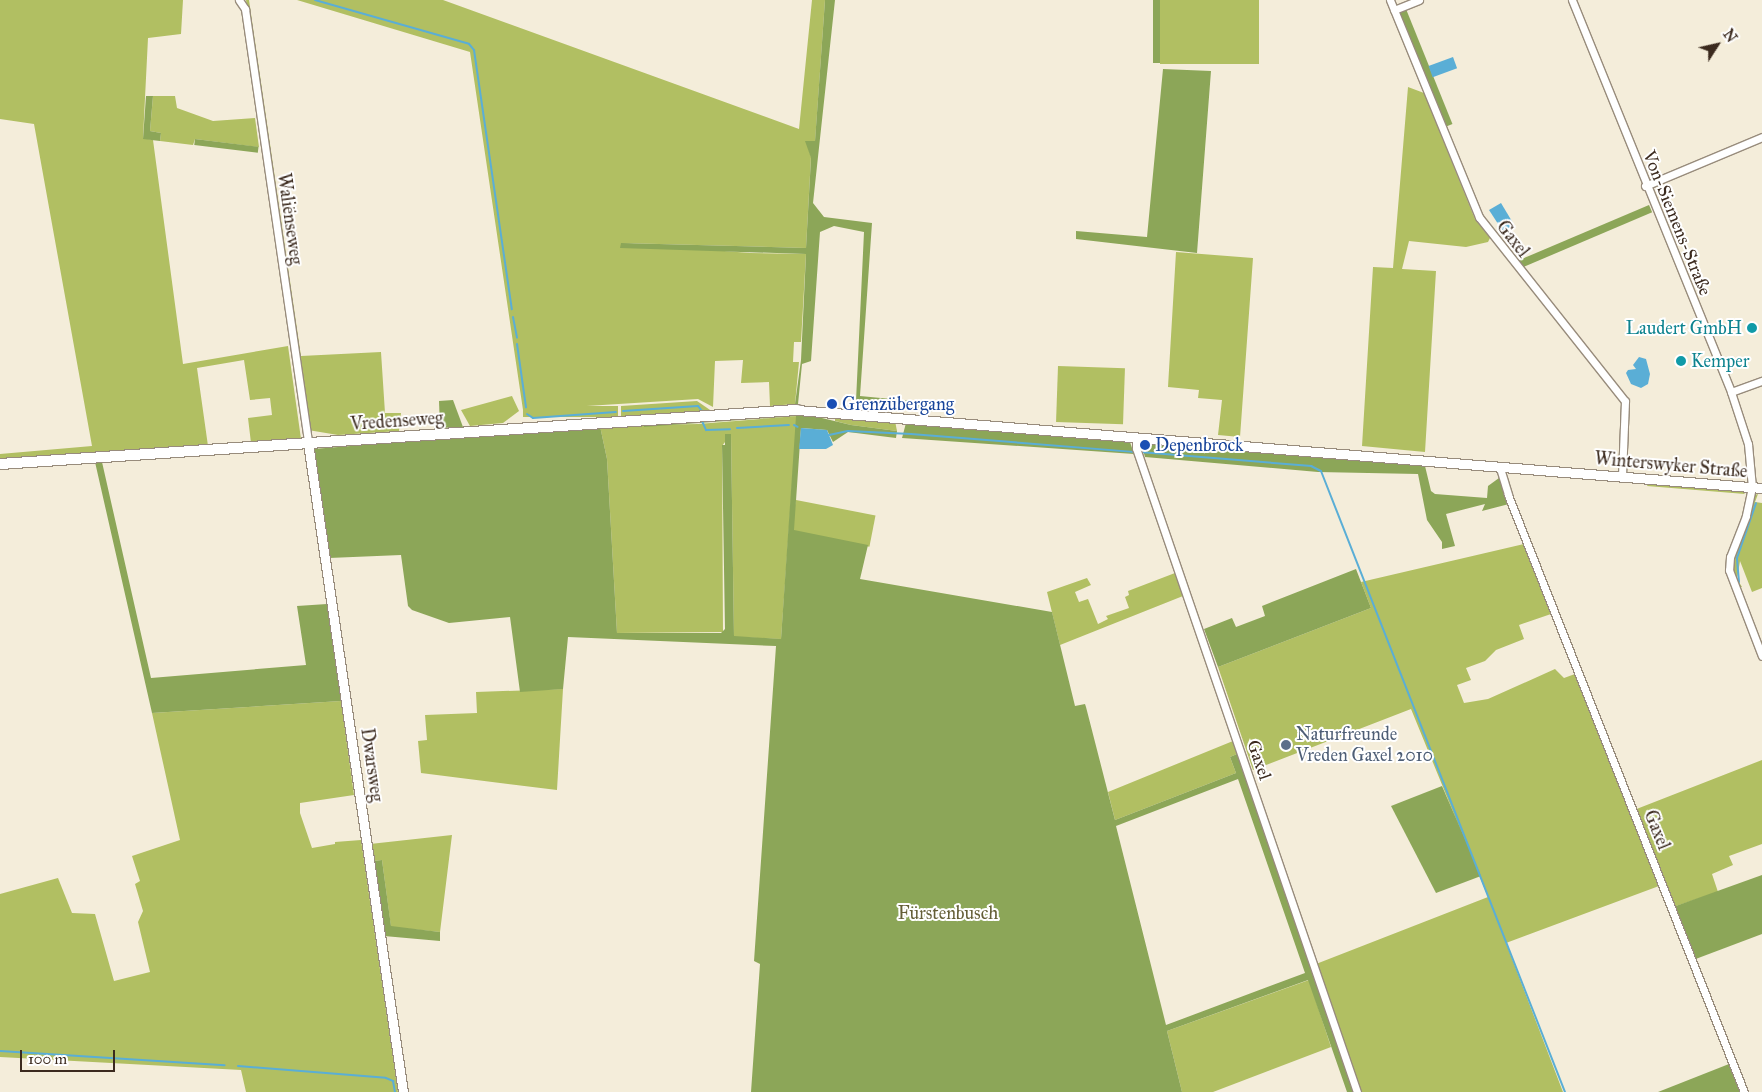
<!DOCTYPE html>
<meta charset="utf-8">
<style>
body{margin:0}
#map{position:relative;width:1762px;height:1092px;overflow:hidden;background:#f4edda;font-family:"IM FELL Great Primer",serif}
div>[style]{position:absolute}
.green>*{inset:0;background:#b1bf62;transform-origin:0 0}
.forest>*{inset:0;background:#8ca658;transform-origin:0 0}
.water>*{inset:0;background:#5aaed6;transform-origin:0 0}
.stream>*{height:2px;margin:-1px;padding:0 1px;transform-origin:1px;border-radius:1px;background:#5aaed6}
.roads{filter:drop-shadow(1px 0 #988c7c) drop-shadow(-1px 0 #988c7c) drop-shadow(0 1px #988c7c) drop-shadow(0 -1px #988c7c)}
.minor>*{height:7px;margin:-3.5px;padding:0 3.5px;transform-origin:3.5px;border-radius:3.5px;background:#fff}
.tertiary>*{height:9px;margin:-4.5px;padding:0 4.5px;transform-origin:4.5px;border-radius:4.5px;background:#fff}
.secondary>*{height:10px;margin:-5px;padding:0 5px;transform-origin:5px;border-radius:5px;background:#fff}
.dots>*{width:14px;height:14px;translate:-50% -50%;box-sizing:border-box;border:2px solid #fff;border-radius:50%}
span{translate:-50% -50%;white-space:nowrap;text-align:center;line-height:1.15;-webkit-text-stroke:4px #fff;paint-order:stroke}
.street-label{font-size:18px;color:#3b2a1e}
.culture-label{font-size:18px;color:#0d838f}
.right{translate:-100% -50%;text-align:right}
.left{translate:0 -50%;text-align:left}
.transit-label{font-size:18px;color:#164399}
.service-label{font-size:18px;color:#4e5e75}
.park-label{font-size:18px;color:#645e36}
.north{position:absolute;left:1692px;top:20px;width:50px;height:50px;-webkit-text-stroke:4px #fff;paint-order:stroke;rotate:55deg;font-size:14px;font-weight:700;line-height:20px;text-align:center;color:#3b2a1e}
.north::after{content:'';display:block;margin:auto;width:18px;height:22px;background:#3b2a1e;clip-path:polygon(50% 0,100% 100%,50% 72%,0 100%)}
.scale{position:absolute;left:20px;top:1050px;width:95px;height:22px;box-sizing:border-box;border:2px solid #3b2a1e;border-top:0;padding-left:6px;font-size:15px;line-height:18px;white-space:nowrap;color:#3b2a1e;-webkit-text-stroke:4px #fff;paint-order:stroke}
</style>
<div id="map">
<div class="green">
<i style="clip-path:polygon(0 0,183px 0,181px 34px,148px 38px,143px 138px,153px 140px,183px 364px,288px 346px,301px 439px,251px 443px,248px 418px,272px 415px,270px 398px,250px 400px,244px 360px,197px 368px,208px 446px,0 460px,0 454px,92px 446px,34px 124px,0 119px)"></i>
<i style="clip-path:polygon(246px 0,249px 0,301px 356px,381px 352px,385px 413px,401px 413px,399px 431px,338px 435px,308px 430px)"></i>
<i style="clip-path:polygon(297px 0,443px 0,799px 129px,812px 0,825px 0,815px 142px,806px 141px,811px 157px,806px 248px,621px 243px,750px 253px,806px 254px,801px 342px,794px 342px,793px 362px,799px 362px,795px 404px,770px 406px,769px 382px,741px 383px,743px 360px,715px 361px,713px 407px,698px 399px,523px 410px,470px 52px)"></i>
<i style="left:1160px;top:0;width:99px;height:64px"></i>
<i style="clip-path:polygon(1408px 87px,1424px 93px,1475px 219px,1490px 238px,1488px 242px,1466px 247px,1409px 241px,1402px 269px,1436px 271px,1425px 452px,1362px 446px,1373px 267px,1393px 268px)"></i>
<i style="clip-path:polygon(153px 96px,175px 96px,177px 108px,213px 121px,255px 118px,259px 147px,195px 139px,193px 145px,160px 141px,161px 133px,150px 131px)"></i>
<i style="clip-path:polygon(1176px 252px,1253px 258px,1240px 437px,1218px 435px,1222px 400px,1198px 398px,1199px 390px,1168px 387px)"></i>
<i style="left:1058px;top:366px;width:67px;height:56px;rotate:2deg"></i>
<i style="clip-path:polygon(512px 396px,519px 411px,503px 423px,470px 426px,461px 410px)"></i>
<i style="clip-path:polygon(697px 401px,713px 412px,621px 418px,621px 406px)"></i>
<i style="left:618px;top:406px;width:11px;height:95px;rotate:90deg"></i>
<i style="clip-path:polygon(835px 415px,895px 421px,897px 431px,851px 425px,835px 421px)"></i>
<i style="clip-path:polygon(797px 416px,781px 639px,734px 637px,731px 434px,722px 446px,723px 632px,617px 633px,607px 459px,600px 426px,698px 424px)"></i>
<i style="clip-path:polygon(1649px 482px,1741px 490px,1745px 494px,1647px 486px)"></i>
<i style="clip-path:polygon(1758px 494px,1755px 502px,1762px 503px,1762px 588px,1752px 592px,1740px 561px,1737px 579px,1742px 587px,1738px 588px,1731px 561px,1754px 495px)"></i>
<i style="left:796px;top:500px;width:81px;height:32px;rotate:11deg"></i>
<i style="clip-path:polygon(1524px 544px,1551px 614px,1519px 625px,1524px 639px,1496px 650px,1485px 661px,1466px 668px,1471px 680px,1457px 685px,1464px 703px,1488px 699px,1555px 669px,1564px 678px,1575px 674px,1659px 886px,1506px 943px,1563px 1092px,1360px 1092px,1316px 964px,1488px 897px,1411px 709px,1253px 770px,1218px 667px,1371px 608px,1361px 582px)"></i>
<i style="clip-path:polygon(1175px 573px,1183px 596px,1060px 645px,1047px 592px,1087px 578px,1091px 585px,1075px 592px,1079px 602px,1088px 599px,1098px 624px,1108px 619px,1106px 616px,1129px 608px,1125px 597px,1129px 595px,1128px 591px)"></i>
<i style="clip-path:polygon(563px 689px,557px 790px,421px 773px,418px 741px,427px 740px,425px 715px,477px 713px,476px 692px)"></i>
<i style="clip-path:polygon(341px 701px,354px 795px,300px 803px,300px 813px,312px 848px,335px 844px,335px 842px,361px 840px,398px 1092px,246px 1092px,241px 1070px,0 1057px,0 894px,58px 878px,72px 913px,95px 914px,114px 981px,150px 972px,138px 922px,143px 911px,135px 884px,140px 881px,132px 856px,180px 840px,152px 713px)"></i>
<i style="clip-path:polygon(1233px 741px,1237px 754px,1230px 757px,1236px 773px,1115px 820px,1108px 792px)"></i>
<i style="clip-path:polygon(1762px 760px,1762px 844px,1729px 856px,1733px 865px,1712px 874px,1718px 892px,1673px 907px,1634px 810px)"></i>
<i style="clip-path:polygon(452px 835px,440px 932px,391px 927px,382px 860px,373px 861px,370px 844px)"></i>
<i style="clip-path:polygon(1309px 980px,1331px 1047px,1213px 1092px,1182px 1092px,1167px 1031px)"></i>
</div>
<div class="forest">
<i style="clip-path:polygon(825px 0,835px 0,813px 203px,824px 217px,872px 223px,860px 396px,933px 403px,932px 412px,859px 406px,856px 401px,864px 232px,834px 226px,820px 232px,811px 361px,802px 364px,798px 404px,795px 404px,801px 360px,806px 254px,620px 248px,621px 243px,806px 248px,811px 158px,805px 141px,815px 141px)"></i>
<i style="left:1153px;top:0;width:7px;height:63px"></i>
<i style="left:1406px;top:9px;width:124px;height:8px;rotate:68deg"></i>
<i style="clip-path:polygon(1163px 69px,1211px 71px,1197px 253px,1076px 239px,1076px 231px,1147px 237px)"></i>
<i style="clip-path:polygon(146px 96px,153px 96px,150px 131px,161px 133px,160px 141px,143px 139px)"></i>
<i style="left:195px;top:139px;width:64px;height:6px;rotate:7deg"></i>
<i style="left:1649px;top:205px;width:8px;height:144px;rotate:67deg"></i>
<i style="clip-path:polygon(453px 400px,463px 427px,440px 428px,439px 401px)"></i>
<i style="clip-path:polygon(evenodd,797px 412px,851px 425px,897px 431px,896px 438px,848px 432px,833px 442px,827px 430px,801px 428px,794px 530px,868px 545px,860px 579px,1052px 612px,1075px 706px,1085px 704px,1086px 707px,1115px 820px,1236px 773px,1230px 757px,1237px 754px,1353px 1092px,1347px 1092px,1308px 980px,1167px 1031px,1182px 1092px,751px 1092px,760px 964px,754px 961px,776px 646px,568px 637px,563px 689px,520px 692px,510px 617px,449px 623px,412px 610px,408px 606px,401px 555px,329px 558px,313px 449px,600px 426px,607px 459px,617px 633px,721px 633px,725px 629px,722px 445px,725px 445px,725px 434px,731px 434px,734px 636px,781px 639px,796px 416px,644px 427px,644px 423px,797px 412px,1238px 779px,1305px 973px,1166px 1025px,1116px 826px,1238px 779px)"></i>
<i style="clip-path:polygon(906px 423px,1130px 442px,1134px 454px,902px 438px)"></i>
<i style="clip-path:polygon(1141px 443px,1425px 466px,1431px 491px,1435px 494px,1487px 498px,1488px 486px,1499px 478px,1509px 504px,1482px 511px,1485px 504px,1446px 514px,1455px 546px,1442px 549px,1442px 542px,1427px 520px,1418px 474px,1318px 472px,1145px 457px)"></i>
<i style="clip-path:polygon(95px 462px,102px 462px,151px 678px,306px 665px,297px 606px,327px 604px,341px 701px,152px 713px)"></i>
<i style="clip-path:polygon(1356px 569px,1371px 608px,1218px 667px,1204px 629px,1232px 618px,1236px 627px,1265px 616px,1262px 606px)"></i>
<i style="clip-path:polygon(1442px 786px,1481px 876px,1436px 893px,1391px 806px)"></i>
<i style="clip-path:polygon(382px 860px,391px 926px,440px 932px,440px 941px,384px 936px,373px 861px)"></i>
<i style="clip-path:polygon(1762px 875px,1762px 934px,1693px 960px,1673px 907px)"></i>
<i style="clip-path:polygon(1729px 1064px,1740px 1092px,1658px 1092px)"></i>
</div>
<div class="water">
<i style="left:1453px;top:57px;width:12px;height:26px;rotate:70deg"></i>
<i style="clip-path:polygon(1501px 203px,1513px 223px,1509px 231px,1502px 230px,1489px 210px)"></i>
<i style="clip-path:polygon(1639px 357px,1646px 359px,1650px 374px,1648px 384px,1641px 388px,1631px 384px,1626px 373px,1628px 370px,1636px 369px,1633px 365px)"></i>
<i style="clip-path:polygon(801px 428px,827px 430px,833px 445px,826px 449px,799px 449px)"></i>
</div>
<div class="stream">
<i style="left:315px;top:0;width:160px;rotate:15.9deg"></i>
<i style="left:469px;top:44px;width:8px;rotate:50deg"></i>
<i style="left:474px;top:50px;width:262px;rotate:81.7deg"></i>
<i style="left:513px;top:317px;width:21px;rotate:79deg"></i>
<i style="left:517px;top:344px;width:64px;rotate:81.9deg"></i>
<i style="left:623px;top:411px;width:75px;rotate:-3.8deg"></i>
<i style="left:698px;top:406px;width:6px;rotate:51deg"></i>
<i style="left:527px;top:414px;width:7px;rotate:34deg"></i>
<i style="left:533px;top:418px;width:83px;rotate:-4.1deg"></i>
<i style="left:702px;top:421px;width:10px;rotate:66deg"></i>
<i style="left:706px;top:430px;width:24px;rotate:-2deg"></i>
<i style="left:794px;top:425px;width:4px;rotate:27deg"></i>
<i style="left:737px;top:428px;width:52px;rotate:-3.3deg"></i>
<i style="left:829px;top:435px;width:19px;rotate:-12deg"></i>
<i style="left:848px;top:431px;width:63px;rotate:2.7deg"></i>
<i style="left:911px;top:434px;width:226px;rotate:4.6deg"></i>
<i style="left:1140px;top:452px;width:172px;rotate:4.7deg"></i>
<i style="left:1311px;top:466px;width:11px;rotate:27deg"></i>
<i style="left:1321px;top:471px;width:667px;rotate:68.55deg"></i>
<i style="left:1739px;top:582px;width:24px;rotate:-95deg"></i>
<i style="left:1737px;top:558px;width:58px;rotate:-70.9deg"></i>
<i style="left:0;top:1051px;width:225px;rotate:3.6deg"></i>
<i style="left:238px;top:1066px;width:148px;rotate:4.6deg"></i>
<i style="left:386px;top:1078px;width:8px;rotate:23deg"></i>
<i style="left:393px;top:1081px;width:11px;rotate:80deg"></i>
</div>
<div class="roads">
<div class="minor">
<i style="left:239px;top:0;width:11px;rotate:56deg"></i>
<i style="left:245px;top:9px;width:439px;rotate:81.7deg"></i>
<i style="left:1390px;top:0;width:235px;rotate:67.7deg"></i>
<i style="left:1479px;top:217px;width:235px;rotate:51.6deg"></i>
<i style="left:1625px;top:401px;width:76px;rotate:92.3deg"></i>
<i style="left:1572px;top:0;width:423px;rotate:67.9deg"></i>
<i style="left:1731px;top:392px;width:55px;rotate:71.9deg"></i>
<i style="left:1748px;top:444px;width:43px;rotate:84.7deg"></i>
<i style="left:1752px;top:487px;width:30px;rotate:102deg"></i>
<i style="left:1746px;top:516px;width:44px;rotate:111.3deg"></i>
<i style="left:1730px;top:557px;width:13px;rotate:94deg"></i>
<i style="left:1729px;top:570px;width:92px;rotate:69deg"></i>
<i style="left:1394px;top:10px;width:27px;rotate:-22deg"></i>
<i style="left:1645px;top:186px;width:127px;rotate:-22.7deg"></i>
<i style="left:1731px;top:392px;width:33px;rotate:-20deg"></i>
<i style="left:1136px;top:437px;width:11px;rotate:90deg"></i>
<i style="left:1136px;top:448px;width:681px;rotate:71.06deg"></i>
<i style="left:1500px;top:468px;width:28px;rotate:73deg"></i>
<i style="left:1508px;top:495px;width:642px;rotate:68.43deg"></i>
</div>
<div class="tertiary">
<i style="left:797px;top:410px;width:968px;rotate:4.62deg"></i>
<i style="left:308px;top:443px;width:656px;rotate:81.67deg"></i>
</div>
<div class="secondary">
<i style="left:0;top:464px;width:799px;rotate:-3.88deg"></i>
</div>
</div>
<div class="dots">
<i style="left:1752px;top:328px;background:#0f9aa8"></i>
<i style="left:1681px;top:361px;background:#0f9aa8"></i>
<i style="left:832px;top:404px;background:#1a4fb4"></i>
<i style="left:1145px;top:445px;background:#1a4fb4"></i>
<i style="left:1286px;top:745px;background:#5c6f8a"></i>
</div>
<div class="street-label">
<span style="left:290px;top:219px;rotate:82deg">Waliënseweg</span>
<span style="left:1677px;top:223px;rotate:68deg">Von-Siemens-Straße</span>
<span style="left:1513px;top:239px;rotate:52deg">Gaxel</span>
<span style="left:397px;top:421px;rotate:-4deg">Vredenseweg</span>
<span style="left:1671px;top:465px;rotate:5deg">Winterswyker Straße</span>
<span style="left:1259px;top:760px;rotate:71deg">Gaxel</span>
<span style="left:372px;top:765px;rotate:82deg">Dwarsweg</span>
<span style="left:1657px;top:830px;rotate:68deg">Gaxel</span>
</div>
<div class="culture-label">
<span class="right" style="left:1742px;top:328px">Laudert GmbH</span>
<span class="left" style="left:1691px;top:361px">Kemper</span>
</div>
<div class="transit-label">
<span class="left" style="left:842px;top:404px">Grenzübergang</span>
<span class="left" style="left:1155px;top:445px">Depenbrock</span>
</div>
<div class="service-label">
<span class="left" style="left:1296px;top:745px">Naturfreunde<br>Vreden Gaxel 2010</span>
</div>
<div class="park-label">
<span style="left:948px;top:913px">Fürstenbusch</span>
</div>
<div class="north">N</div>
<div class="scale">100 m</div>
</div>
